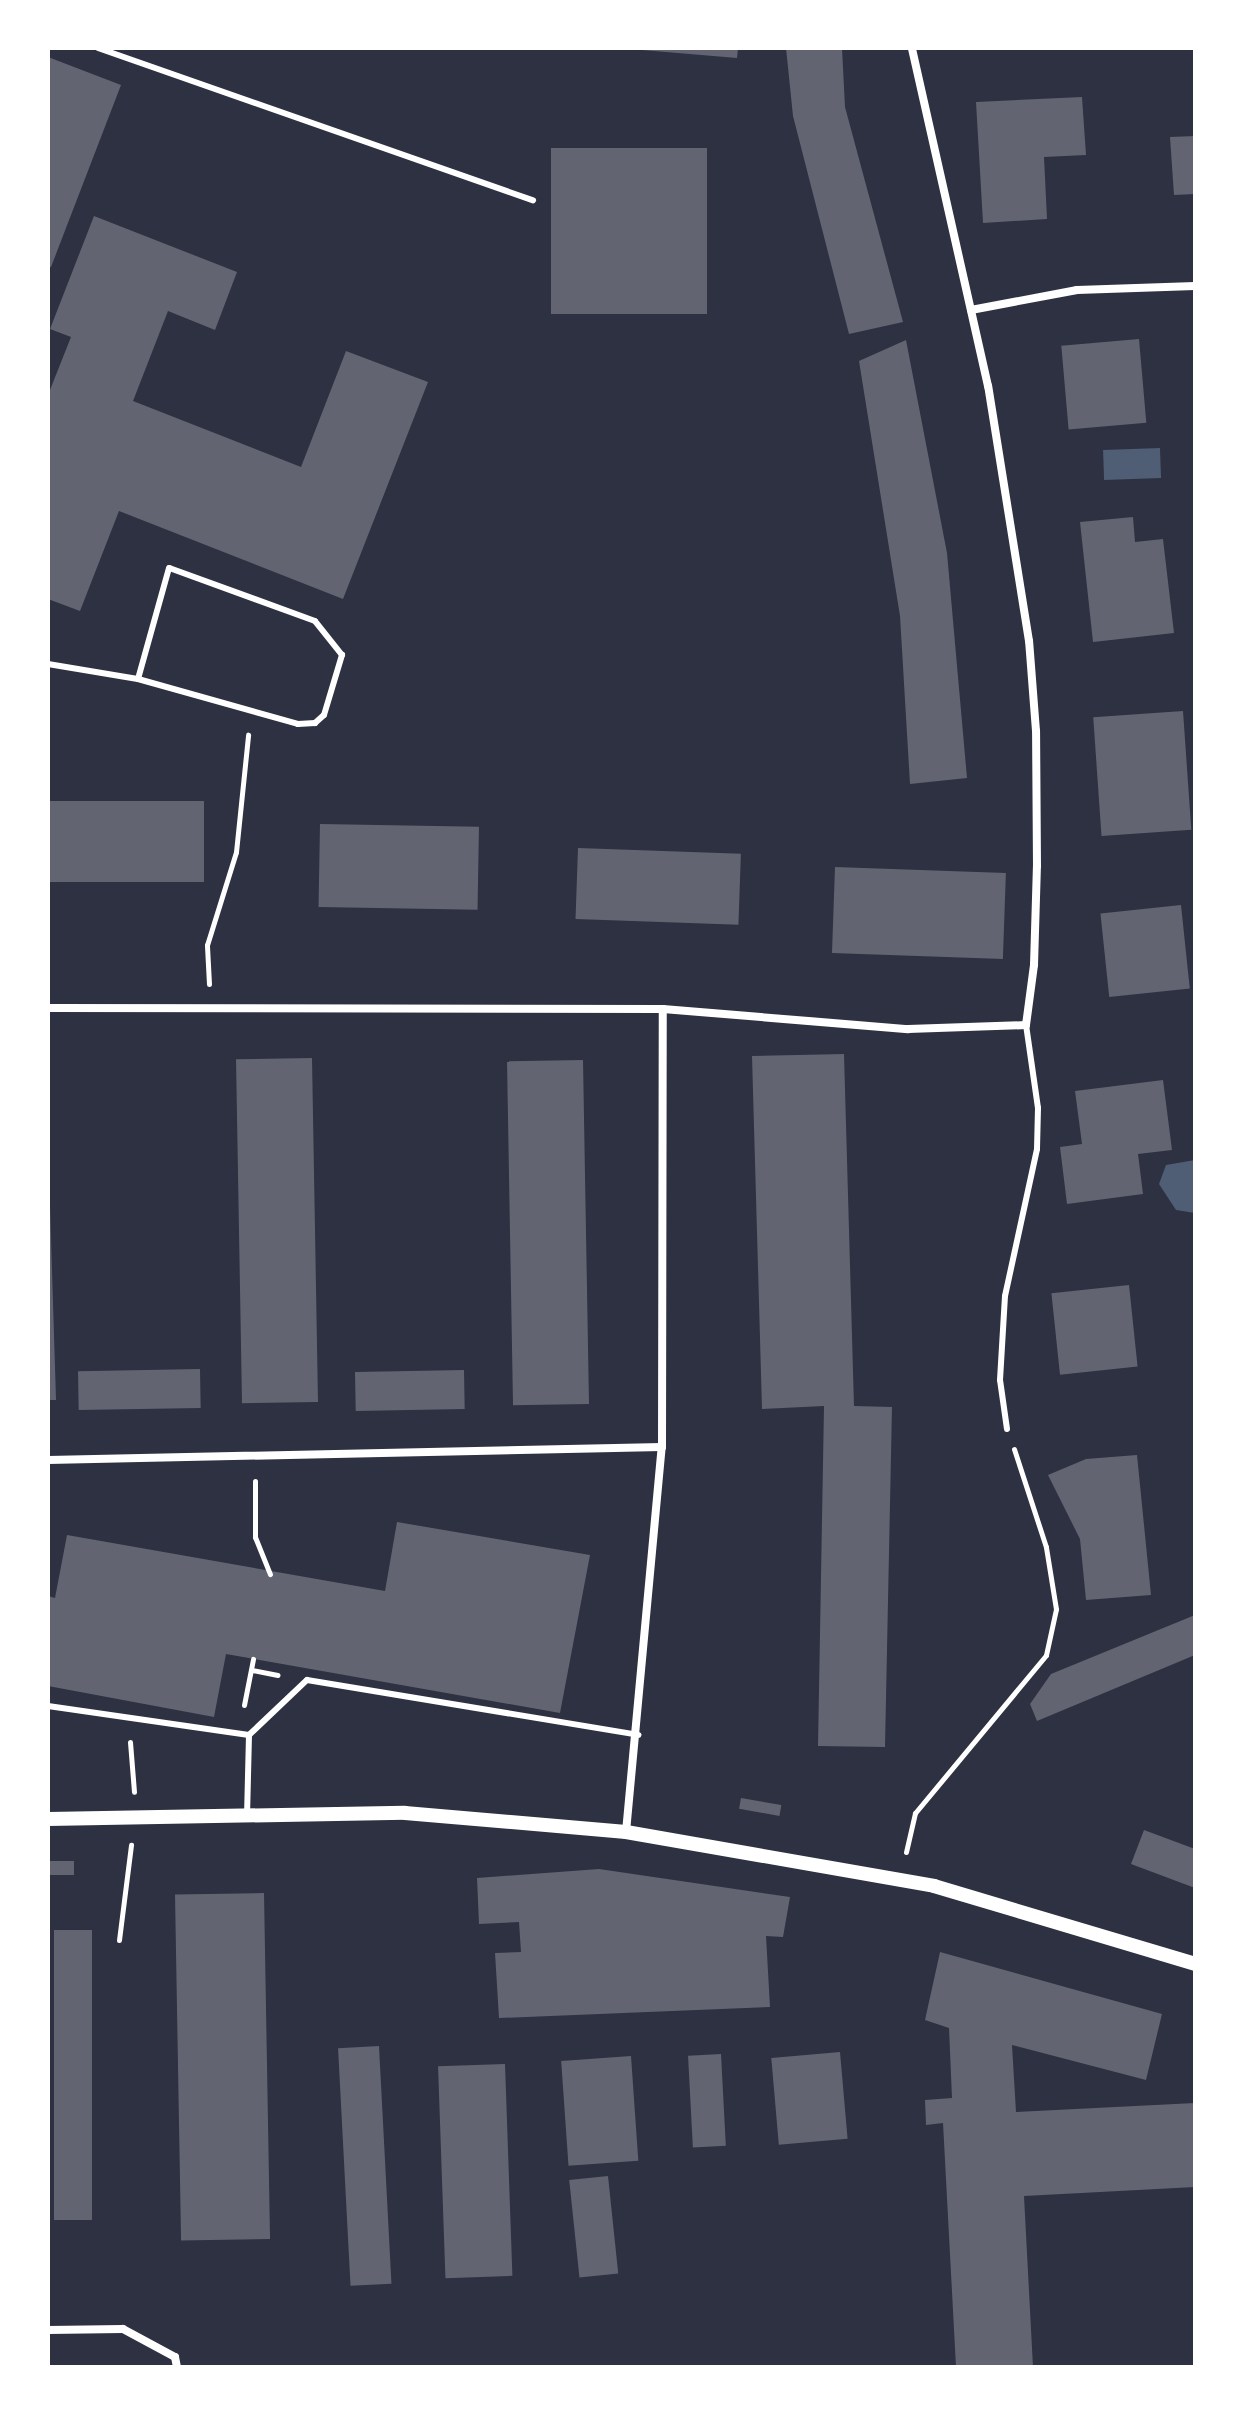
<!DOCTYPE html>
<style>
body{margin:0}
#map{position:relative;width:1243px;height:2415px;overflow:hidden;background:#2d3142;font-family:Poppins,sans-serif}
div>[style]{position:absolute}
.water>*{inset:0;background:#4f5d75;transform-origin:0 0}
.building>*{inset:0;background:#626471;transform-origin:0 0}
.path>*{height:5px;margin:-2.5px;padding:0 2.5px;transform-origin:2.5px;border-radius:2.5px;background:#fff}
.service>*{height:6px;margin:-3px;padding:0 3px;transform-origin:3px;border-radius:3px;background:#fff}
.minor>*{height:8px;margin:-4px;padding:0 4px;transform-origin:4px;border-radius:4px;background:#fff}
.tertiary>*{height:14px;margin:-7px;padding:0 7px;transform-origin:7px;border-radius:7px;background:#fff}
span{translate:-50% -50%;white-space:nowrap;text-align:center;line-height:1.15;-webkit-text-stroke:8px #fff;paint-order:stroke}
.frame{position:absolute;inset:0;border:50px solid #fff;pointer-events:none}
</style>
<div id="map">
<div class="water">
<i style="left:1160px;top:448px;width:30px;height:57px;rotate:88deg"></i>
<i style="clip-path:polygon(1195px 1160px,1195px 1213px,1176px 1210px,1159px 1184px,1166px 1165px)"></i>
</div>
<div class="building">
<i style="clip-path:polygon(738px 48px,737px 58px,642px 50px,642px 48px)"></i>
<i style="clip-path:polygon(786px 48px,842px 48px,845px 107px,903px 322px,849px 334px,793px 116px)"></i>
<i style="clip-path:polygon(48px 57px,121px 85px,51px 267px,48px 266px)"></i>
<i style="clip-path:polygon(1082px 97px,1086px 155px,1044px 157px,1047px 219px,983px 223px,976px 102px)"></i>
<i style="clip-path:polygon(1195px 136px,1195px 194px,1174px 195px,1170px 137px)"></i>
<i style="left:551px;top:148px;width:156px;height:166px"></i>
<i style="clip-path:polygon(94px 216px,237px 272px,215px 330px,168px 311px,133px 401px,301px 467px,346px 351px,428px 382px,343px 599px,119px 511px,80px 611px,48px 599px,48px 395px,71px 337px,50px 329px)"></i>
<i style="left:1139px;top:339px;width:84px;height:78px;rotate:85deg"></i>
<i style="clip-path:polygon(906px 340px,947px 553px,967px 778px,910px 784px,900px 616px,859px 361px)"></i>
<i style="clip-path:polygon(1133px 517px,1135px 542px,1163px 539px,1174px 633px,1093px 642px,1080px 522px)"></i>
<i style="left:1183px;top:711px;width:119px;height:90px;rotate:86deg"></i>
<i style="left:48px;top:801px;width:156px;height:81px"></i>
<i style="left:320px;top:824px;width:159px;height:83px;rotate:1deg"></i>
<i style="left:578px;top:848px;width:163px;height:71px;rotate:2deg"></i>
<i style="left:835px;top:867px;width:171px;height:86px;rotate:2deg"></i>
<i style="left:1181px;top:905px;width:84px;height:81px;rotate:84deg"></i>
<i style="clip-path:polygon(844px 1054px,854px 1406px,892px 1407px,885px 1747px,818px 1746px,824px 1406px,762px 1409px,752px 1056px)"></i>
<i style="left:312px;top:1058px;width:344px;height:76px;rotate:89deg"></i>
<i style="left:583px;top:1060px;width:344px;height:76px;rotate:89deg"></i>
<i style="clip-path:polygon(1163px 1080px,1172px 1150px,1138px 1154px,1143px 1194px,1067px 1204px,1060px 1147px,1082px 1144px,1075px 1091px)"></i>
<i style="clip-path:polygon(48px 1140px,56px 1400px,48px 1400px)"></i>
<i style="left:1129px;top:1285px;width:82px;height:78px;rotate:84deg"></i>
<i style="left:200px;top:1369px;width:39px;height:122px;rotate:89deg"></i>
<i style="left:464px;top:1370px;width:39px;height:109px;rotate:89deg"></i>
<i style="clip-path:polygon(1137px 1455px,1151px 1595px,1086px 1600px,1080px 1539px,1048px 1475px,1086px 1459px)"></i>
<i style="clip-path:polygon(397px 1522px,590px 1555px,560px 1713px,226px 1654px,214px 1717px,48px 1686px,48px 1596px,55px 1598px,67px 1535px,385px 1591px)"></i>
<i style="clip-path:polygon(1195px 1615px,1195px 1655px,1037px 1721px,1030px 1704px,1051px 1674px)"></i>
<i style="left:741px;top:1798px;width:41px;height:11px;rotate:10deg"></i>
<i style="clip-path:polygon(1144px 1830px,1195px 1849px,1195px 1888px,1131px 1864px)"></i>
<i style="left:74px;top:1861px;width:14px;height:26px;rotate:90deg"></i>
<i style="clip-path:polygon(599px 1869px,790px 1897px,783px 1937px,766px 1936px,770px 2007px,499px 2018px,495px 1953px,521px 1952px,519px 1922px,479px 1924px,477px 1878px)"></i>
<i style="left:264px;top:1893px;width:346px;height:89px;rotate:89deg"></i>
<i style="left:54px;top:1930px;width:38px;height:290px"></i>
<i style="clip-path:polygon(940px 1952px,1162px 2014px,1146px 2080px,1012px 2045px,1016px 2112px,1195px 2103px,1195px 2187px,1024px 2196px,1033px 2367px,956px 2367px,943px 2123px,926px 2125px,925px 2100px,952px 2098px,949px 2028px,925px 2020px)"></i>
<i style="left:379px;top:2046px;width:238px;height:41px;rotate:87deg"></i>
<i style="left:840px;top:2052px;width:87px;height:69px;rotate:85deg"></i>
<i style="left:721px;top:2054px;width:92px;height:33px;rotate:87deg"></i>
<i style="left:631px;top:2056px;width:105px;height:70px;rotate:86deg"></i>
<i style="left:505px;top:2064px;width:212px;height:67px;rotate:88deg"></i>
<i style="left:608px;top:2176px;width:98px;height:39px;rotate:84deg"></i>
</div>
<div class="path">
<i style="left:209px;top:984px;width:39px;rotate:-93deg"></i>
<i style="left:207px;top:945px;width:97px;rotate:-72.7deg"></i>
<i style="left:236px;top:852px;width:118px;rotate:-84.1deg"></i>
<i style="left:255px;top:1481px;width:56px;rotate:90deg"></i>
<i style="left:255px;top:1537px;width:40px;rotate:68deg"></i>
<i style="left:252px;top:1670px;width:26px;rotate:11deg"></i>
<i style="left:244px;top:1705px;width:47px;rotate:-78.9deg"></i>
<i style="left:130px;top:1742px;width:50px;rotate:85.4deg"></i>
<i style="left:906px;top:1852px;width:40px;rotate:-77deg"></i>
<i style="left:915px;top:1813px;width:205px;rotate:-50.3deg"></i>
<i style="left:1046px;top:1655px;width:47px;rotate:-77.7deg"></i>
<i style="left:1056px;top:1609px;width:63px;rotate:-99.2deg"></i>
<i style="left:1046px;top:1547px;width:103px;rotate:-108.1deg"></i>
<i style="left:119px;top:1940px;width:96px;rotate:-82.8deg"></i>
</div>
<div class="service">
<i style="left:98px;top:48px;width:461px;rotate:19.3deg"></i>
<i style="left:48px;top:664px;width:91px;rotate:9.5deg"></i>
<i style="left:138px;top:679px;width:166px;rotate:15.7deg"></i>
<i style="left:298px;top:724px;width:17px;rotate:-3deg"></i>
<i style="left:315px;top:723px;width:12px;rotate:-42deg"></i>
<i style="left:324px;top:715px;width:63px;rotate:-73.3deg"></i>
<i style="left:342px;top:655px;width:43px;rotate:-128.5deg"></i>
<i style="left:315px;top:621px;width:155px;rotate:-160deg"></i>
<i style="left:169px;top:568px;width:115px;rotate:105.6deg"></i>
<i style="left:1007px;top:1429px;width:49px;rotate:-98.1deg"></i>
<i style="left:1000px;top:1380px;width:84px;rotate:-86.6deg"></i>
<i style="left:1005px;top:1296px;width:150px;rotate:-77.7deg"></i>
<i style="left:1037px;top:1149px;width:41px;rotate:-88.6deg"></i>
<i style="left:1038px;top:1108px;width:84px;rotate:-98.2deg"></i>
<i style="left:48px;top:1706px;width:203px;rotate:8.2deg"></i>
<i style="left:249px;top:1735px;width:81px;rotate:91.4deg"></i>
<i style="left:249px;top:1735px;width:80px;rotate:-43.5deg"></i>
<i style="left:307px;top:1680px;width:336px;rotate:9.4deg"></i>
</div>
<div class="minor">
<i style="left:971px;top:310px;width:108px;rotate:-10.7deg"></i>
<i style="left:1077px;top:290px;width:118px;rotate:-1.9deg"></i>
<i style="left:48px;top:1008px;width:615px;rotate:0.09deg"></i>
<i style="left:663px;top:1009px;width:246px;rotate:4.7deg"></i>
<i style="left:908px;top:1029px;width:118px;rotate:-1.9deg"></i>
<i style="left:1026px;top:1025px;width:61px;rotate:-82.4deg"></i>
<i style="left:1034px;top:965px;width:99px;rotate:-88.3deg"></i>
<i style="left:1037px;top:866px;width:135px;rotate:-90.4deg"></i>
<i style="left:1036px;top:731px;width:90px;rotate:-94.4deg"></i>
<i style="left:1029px;top:641px;width:258px;rotate:-99.1deg"></i>
<i style="left:988px;top:386px;width:346px;rotate:-102.7deg"></i>
<i style="left:48px;top:1460px;width:614px;rotate:-1.21deg"></i>
<i style="left:626px;top:1832px;width:387px;rotate:-84.7deg"></i>
<i style="left:662px;top:1447px;width:438px;rotate:-89.9deg"></i>
<i style="left:48px;top:2330px;width:75px;rotate:-0.8deg"></i>
<i style="left:123px;top:2329px;width:59px;rotate:28.3deg"></i>
<i style="left:175px;top:2357px;width:10px;rotate:79deg"></i>
</div>
<div class="tertiary">
<i style="left:48px;top:1819px;width:357px;rotate:-1deg"></i>
<i style="left:405px;top:1813px;width:222px;rotate:4.9deg"></i>
<i style="left:626px;top:1832px;width:313px;rotate:9.9deg"></i>
<i style="left:934px;top:1886px;width:272px;rotate:16.6deg"></i>
</div>
<div class="frame"></div>
</div>
